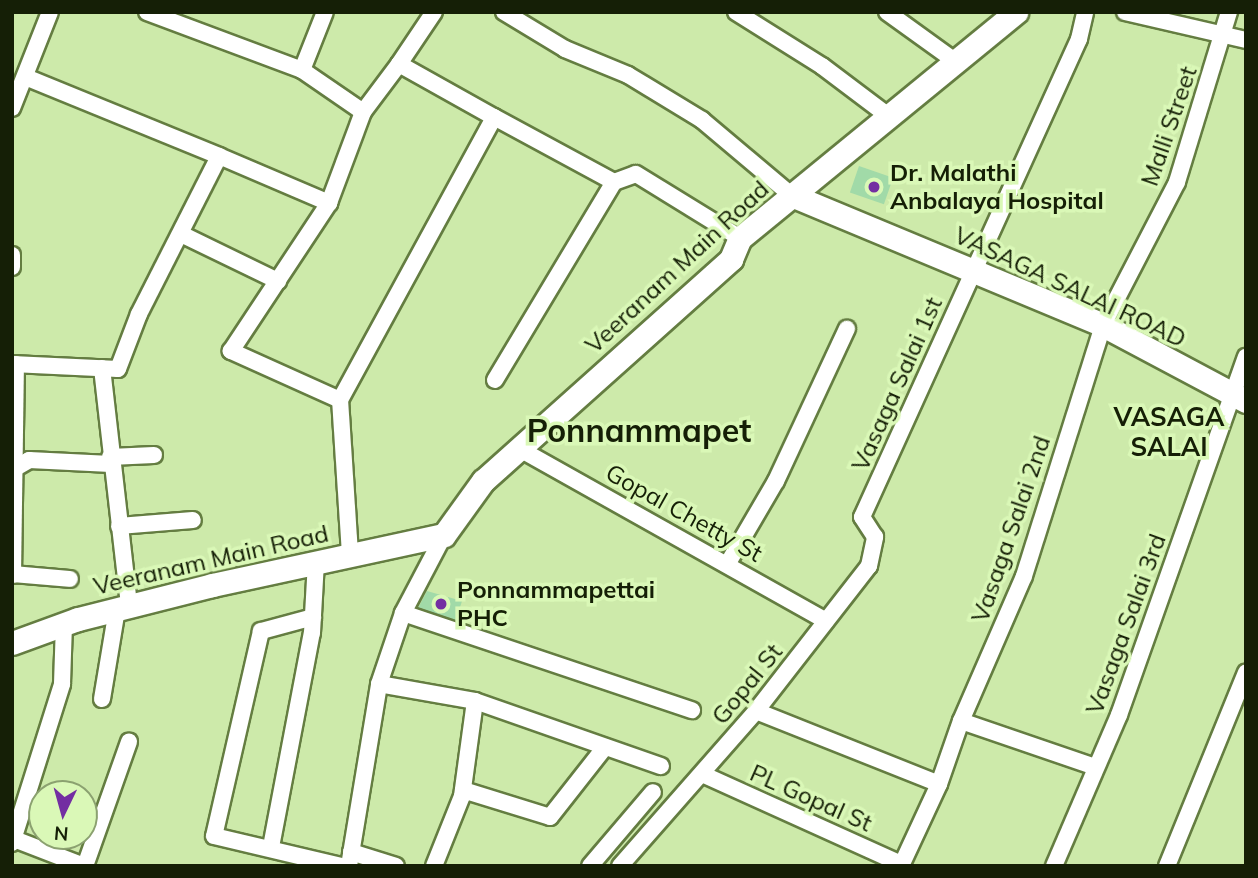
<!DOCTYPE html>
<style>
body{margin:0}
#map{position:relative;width:1258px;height:878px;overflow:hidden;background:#cdeaaa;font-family:Mulish,sans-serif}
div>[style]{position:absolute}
.building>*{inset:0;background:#a1daa8;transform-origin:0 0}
.roads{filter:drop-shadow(2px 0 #647d41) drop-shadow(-2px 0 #647d41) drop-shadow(0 2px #647d41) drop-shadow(0 -2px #647d41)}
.street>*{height:16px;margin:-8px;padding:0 8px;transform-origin:8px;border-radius:8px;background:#fff}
.secondary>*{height:23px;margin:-11.5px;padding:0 11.5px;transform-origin:11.5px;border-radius:11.5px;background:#fff}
.dots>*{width:19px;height:19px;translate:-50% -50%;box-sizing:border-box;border:4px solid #daf8b7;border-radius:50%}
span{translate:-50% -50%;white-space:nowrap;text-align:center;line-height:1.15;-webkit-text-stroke:7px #daf8b7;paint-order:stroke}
.street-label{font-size:24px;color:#151f06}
.poi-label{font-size:24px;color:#151f06;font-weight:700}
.left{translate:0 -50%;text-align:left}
.neighbourhood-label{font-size:26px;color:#151f06;font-weight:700}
.district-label{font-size:32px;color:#151f06;font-weight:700}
.frame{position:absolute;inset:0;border:14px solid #151f06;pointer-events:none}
.north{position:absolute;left:28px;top:780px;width:70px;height:70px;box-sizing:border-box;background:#daf8b7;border:2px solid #8ba170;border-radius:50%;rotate:185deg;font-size:19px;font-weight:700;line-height:28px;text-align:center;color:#151f06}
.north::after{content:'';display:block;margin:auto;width:24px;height:32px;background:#732ea2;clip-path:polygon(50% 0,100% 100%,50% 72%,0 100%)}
</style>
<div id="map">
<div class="building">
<i style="left:859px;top:166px;width:36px;height:28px;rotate:19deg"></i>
<i style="clip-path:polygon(427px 591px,462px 601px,455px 623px,417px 610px)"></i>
</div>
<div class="roads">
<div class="street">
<i style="left:147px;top:12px;width:165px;rotate:20.5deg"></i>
<i style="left:302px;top:70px;width:74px;rotate:34.5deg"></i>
<i style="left:363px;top:112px;width:60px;rotate:-53.1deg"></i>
<i style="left:399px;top:64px;width:109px;rotate:29.2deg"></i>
<i style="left:504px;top:12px;width:71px;rotate:31.2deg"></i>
<i style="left:565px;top:49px;width:68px;rotate:22.4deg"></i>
<i style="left:628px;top:75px;width:87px;rotate:31.3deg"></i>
<i style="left:702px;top:120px;width:116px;rotate:40.1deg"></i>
<i style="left:736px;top:12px;width:102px;rotate:32.1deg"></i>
<i style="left:822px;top:66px;width:81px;rotate:37deg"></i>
<i style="left:887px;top:12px;width:84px;rotate:35.8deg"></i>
<i style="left:1125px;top:12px;width:124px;rotate:13deg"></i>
<i style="left:399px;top:64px;width:63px;rotate:-56.1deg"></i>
<i style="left:302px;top:70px;width:62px;rotate:-68.4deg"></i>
<i style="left:12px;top:108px;width:103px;rotate:-68.4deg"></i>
<i style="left:219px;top:156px;width:120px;rotate:23.1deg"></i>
<i style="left:181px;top:234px;width:108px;rotate:25.9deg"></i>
<i style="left:12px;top:255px;width:12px;rotate:90deg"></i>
<i style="left:12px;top:364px;width:106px;rotate:2.7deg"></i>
<i style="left:118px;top:369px;width:59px;rotate:-69.1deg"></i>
<i style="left:139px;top:314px;width:177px;rotate:-63.1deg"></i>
<i style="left:219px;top:156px;width:209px;rotate:-157.8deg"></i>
<i style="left:102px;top:368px;width:240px;rotate:83.5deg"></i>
<i style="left:495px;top:380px;width:231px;rotate:-59deg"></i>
<i style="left:614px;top:182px;width:23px;rotate:-20deg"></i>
<i style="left:636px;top:174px;width:122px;rotate:31.6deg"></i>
<i style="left:340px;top:400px;width:322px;rotate:-61.4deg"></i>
<i style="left:494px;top:117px;width:136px;rotate:28.4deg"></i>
<i style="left:518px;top:448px;width:353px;rotate:29.3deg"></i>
<i style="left:110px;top:457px;width:44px;rotate:-2.6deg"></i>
<i style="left:12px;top:470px;width:20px;rotate:-30deg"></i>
<i style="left:29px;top:460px;width:82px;rotate:2.8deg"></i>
<i style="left:119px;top:526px;width:74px;rotate:-4.6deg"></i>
<i style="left:350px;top:554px;width:154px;rotate:-93.7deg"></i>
<i style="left:340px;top:400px;width:120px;rotate:-155.8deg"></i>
<i style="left:231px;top:351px;width:178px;rotate:-56.5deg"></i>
<i style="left:329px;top:203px;width:97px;rotate:-69.5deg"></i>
<i style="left:728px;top:563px;width:95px;rotate:-59.7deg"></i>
<i style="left:776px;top:481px;width:168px;rotate:-65deg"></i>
<i style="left:12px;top:574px;width:58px;rotate:4.9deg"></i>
<i style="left:13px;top:575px;width:211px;rotate:-89.2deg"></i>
<i style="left:403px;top:613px;width:305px;rotate:18.6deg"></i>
<i style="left:313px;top:617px;width:54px;rotate:164.9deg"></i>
<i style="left:261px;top:631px;width:210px;rotate:102.9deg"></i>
<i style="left:214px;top:836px;width:130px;rotate:13.3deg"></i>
<i style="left:379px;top:684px;width:97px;rotate:10deg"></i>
<i style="left:475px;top:701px;width:197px;rotate:19.3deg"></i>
<i style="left:102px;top:699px;width:91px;rotate:-80.5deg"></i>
<i style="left:756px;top:711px;width:197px;rotate:21.7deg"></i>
<i style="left:961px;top:721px;width:142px;rotate:18.9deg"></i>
<i style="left:702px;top:774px;width:218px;rotate:24.3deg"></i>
<i style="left:463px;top:790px;width:91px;rotate:17.2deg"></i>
<i style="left:550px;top:817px;width:89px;rotate:-51.8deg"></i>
<i style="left:14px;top:839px;width:75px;rotate:21.1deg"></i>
<i style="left:12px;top:843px;width:167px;rotate:-72.5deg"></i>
<i style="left:62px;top:684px;width:60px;rotate:-88.1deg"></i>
<i style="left:271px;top:847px;width:218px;rotate:-79.2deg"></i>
<i style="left:312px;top:633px;width:72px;rotate:-86.8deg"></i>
<i style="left:351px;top:852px;width:47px;rotate:17.3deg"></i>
<i style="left:85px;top:866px;width:132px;rotate:-70.5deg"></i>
<i style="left:349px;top:866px;width:184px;rotate:-80.6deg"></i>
<i style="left:379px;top:684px;width:75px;rotate:-71.3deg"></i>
<i style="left:403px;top:613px;width:88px;rotate:-62.3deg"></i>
<i style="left:434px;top:866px;width:75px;rotate:-68.2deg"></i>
<i style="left:462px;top:796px;width:96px;rotate:-82.2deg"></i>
<i style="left:590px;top:866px;width:97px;rotate:-49.6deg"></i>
<i style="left:620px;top:866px;width:206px;rotate:-48.7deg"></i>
<i style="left:756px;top:711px;width:184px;rotate:-52.1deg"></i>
<i style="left:869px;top:566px;width:30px;rotate:-78deg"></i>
<i style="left:875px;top:537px;width:24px;rotate:-123deg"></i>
<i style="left:862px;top:517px;width:525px;rotate:-65.58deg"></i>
<i style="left:1079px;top:39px;width:28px;rotate:-77deg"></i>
<i style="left:901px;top:866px;width:90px;rotate:-65.1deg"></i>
<i style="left:939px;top:784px;width:67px;rotate:-70.8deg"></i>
<i style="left:961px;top:721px;width:158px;rotate:-66.5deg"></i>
<i style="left:1024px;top:576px;width:263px;rotate:-72.5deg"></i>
<i style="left:1103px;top:325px;width:161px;rotate:-62.6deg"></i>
<i style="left:1177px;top:182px;width:178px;rotate:-73deg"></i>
<i style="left:1054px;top:866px;width:164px;rotate:-66.7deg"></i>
<i style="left:1119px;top:715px;width:380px;rotate:-70.5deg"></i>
<i style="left:1167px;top:866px;width:209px;rotate:-67.8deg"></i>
</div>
<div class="secondary">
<i style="left:791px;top:195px;width:338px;rotate:22.6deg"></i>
<i style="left:1103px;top:325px;width:162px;rotate:28deg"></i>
<i style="left:12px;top:643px;width:70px;rotate:-20deg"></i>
<i style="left:78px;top:619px;width:138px;rotate:-14.2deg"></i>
<i style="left:212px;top:585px;width:237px;rotate:-12.2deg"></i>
<i style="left:444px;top:535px;width:67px;rotate:-54.2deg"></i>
<i style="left:483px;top:481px;width:333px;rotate:-41.8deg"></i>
<i style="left:731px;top:259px;width:23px;rotate:-67deg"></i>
<i style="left:740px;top:238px;width:357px;rotate:-39.3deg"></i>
</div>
</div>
<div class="dots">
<i style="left:874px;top:187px;background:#732ea2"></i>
<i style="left:441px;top:604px;background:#732ea2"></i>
</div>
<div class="street-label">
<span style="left:1169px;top:126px;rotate:-71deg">Malli Street</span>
<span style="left:677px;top:267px;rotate:-43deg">Veeranam Main Road</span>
<span style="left:1070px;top:287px;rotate:25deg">VASAGA SALAI ROAD</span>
<span style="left:897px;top:384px;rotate:-66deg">Vasaga Salai 1st</span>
<span style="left:684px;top:513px;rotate:29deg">Gopal Chetty St</span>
<span style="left:1011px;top:529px;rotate:-71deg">Vasaga Salai 2nd</span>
<span style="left:211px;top:560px;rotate:-13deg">Veeranam Main Road</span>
<span style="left:1126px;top:624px;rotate:-70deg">Vasaga Salai 3rd</span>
<span style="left:747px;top:684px;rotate:-51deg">Gopal St</span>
<span style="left:811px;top:798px;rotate:24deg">PL Gopal St</span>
</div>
<div class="poi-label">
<span class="left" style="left:890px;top:187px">Dr. Malathi<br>Anbalaya Hospital</span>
<span class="left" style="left:457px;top:604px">Ponnammapettai<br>PHC</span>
</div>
<div class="neighbourhood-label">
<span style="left:1169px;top:432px">VASAGA<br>SALAI</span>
</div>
<div class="district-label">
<span style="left:639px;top:430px">Ponnammapet</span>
</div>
<div class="frame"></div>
<div class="north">N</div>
</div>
